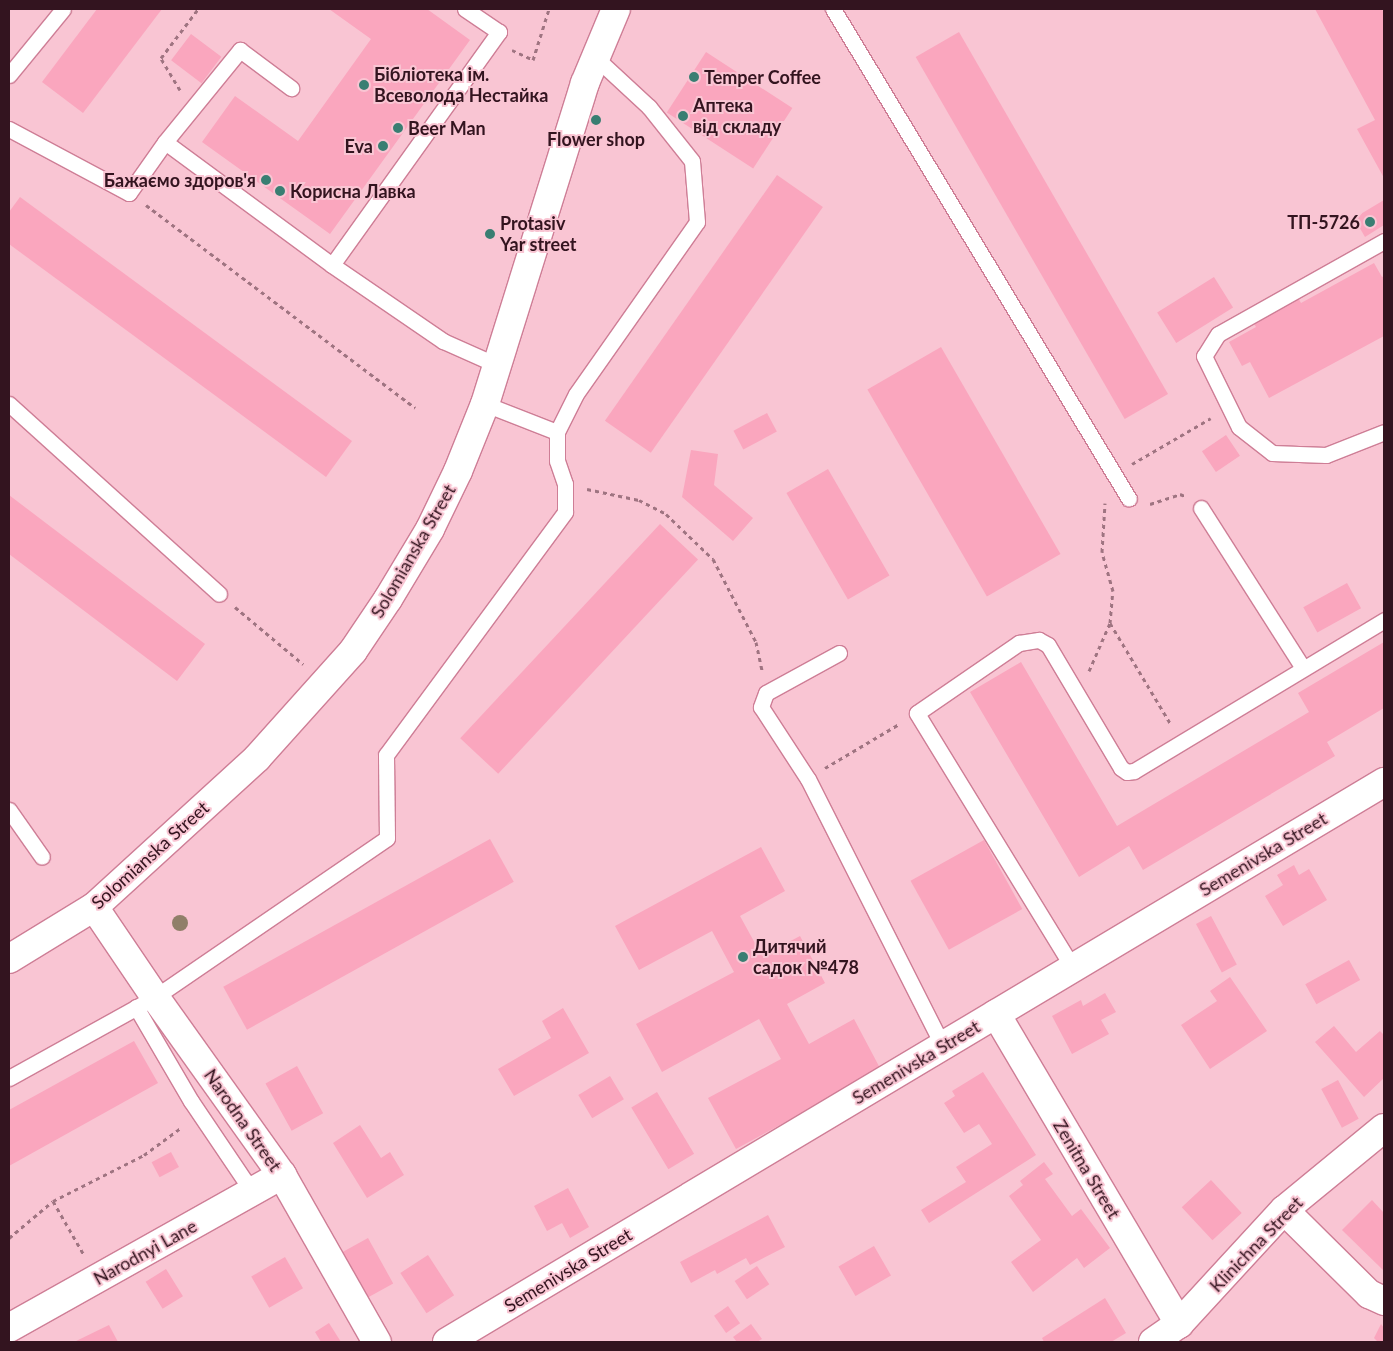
<!DOCTYPE html>
<meta charset="utf-8">
<style>
body{margin:0}
#map{position:relative;width:1393px;height:1351px;overflow:hidden;background:#f9c5d3;font-family:Lato,sans-serif}
div>[style]{position:absolute}
.building>*{inset:0;background:#faa6be;transform-origin:0 0}
.path>*{height:3px;margin-top:-1.5px;transform-origin:0;background:repeating-linear-gradient(90deg,#9f7481 0 4px,transparent 0 8px)}
.roads{filter:drop-shadow(1px 0 #ce7e96) drop-shadow(-1px 0 #ce7e96) drop-shadow(0 1px #ce7e96) drop-shadow(0 -1px #ce7e96)}
.lane>*{height:15px;margin:-7.5px;padding:0 7.5px;transform-origin:7.5px;border-radius:7.5px;background:#fff}
.street>*{height:28px;margin:-14px;padding:0 14px;transform-origin:14px;border-radius:14px;background:#fff}
.secondary>*{height:28px;margin:-14px;padding:0 14px;transform-origin:14px;border-radius:14px;background:#fff}
.trees>*{width:16px;height:16px;margin:-8px;border-radius:50%;background:#907f69}
.dots>*{width:14px;height:14px;translate:-50% -50%;box-sizing:border-box;border:2px solid #f9c5d3;border-radius:50%}
span{translate:-50% -50%;white-space:nowrap;text-align:center;line-height:1.15;-webkit-text-stroke:4px #f9c5d3;paint-order:stroke}
.poi-label{font-size:18px;color:#33141f;font-weight:700}
.left{translate:0 -50%;text-align:left}
.right{translate:-100% -50%;text-align:right}
.street-label{font-size:18px;color:#33141f}
.frame{position:absolute;inset:0;border:10px solid #33141f;pointer-events:none}
</style>
<div id="map">
<div class="building">
<i style="clip-path:polygon(97px 9px,162px 9px,83px 113px,42px 82px)"></i>
<i style="clip-path:polygon(329px 9px,427px 9px,470px 40px,330px 234px,202px 142px,235px 96px,298px 141px,371px 39px)"></i>
<i style="clip-path:polygon(1315px 9px,1382px 9px,1384px 14px,1384px 178px,1357px 129px,1375px 120px)"></i>
<i style="left:959px;top:32px;width:418px;height:50px;rotate:60deg"></i>
<i style="left:191px;top:34px;width:38px;height:33px;rotate:37deg"></i>
<i style="left:706px;top:52px;width:103px;height:72px;rotate:33deg"></i>
<i style="left:777px;top:175px;width:56px;height:300px;rotate:35deg"></i>
<i style="clip-path:polygon(20px 197px,352px 441px,326px 477px,9px 244px,9px 212px)"></i>
<i style="clip-path:polygon(1384px 200px,1384px 225px,1365px 237px,1354px 218px)"></i>
<i style="clip-path:polygon(1374px 263px,1382px 277px,1384px 276px,1384px 336px,1269px 398px,1250px 362px,1242px 366px,1229px 342px,1256px 327px,1252px 320px,1297px 296px,1301px 303px)"></i>
<i style="left:1214px;top:277px;width:36px;height:67px;rotate:58deg"></i>
<i style="left:941px;top:347px;width:239px;height:85px;rotate:60deg"></i>
<i style="left:767px;top:413px;width:21px;height:38px;rotate:62deg"></i>
<i style="left:1226px;top:435px;width:25px;height:29px;rotate:56deg"></i>
<i style="clip-path:polygon(691px 450px,718px 454px,714px 485px,753px 518px,733px 541px,682px 497px)"></i>
<i style="left:828px;top:469px;width:123px;height:48px;rotate:60deg"></i>
<i style="clip-path:polygon(9px 495px,205px 644px,177px 681px,9px 554px)"></i>
<i style="left:660px;top:524px;width:52px;height:293px;rotate:43deg"></i>
<i style="left:1347px;top:583px;width:29px;height:50px;rotate:61deg"></i>
<i style="clip-path:polygon(1384px 642px,1384px 708px,1327px 742px,1335px 756px,1143px 870px,1129px 846px,1079px 877px,970px 692px,1021px 662px,1117px 826px,1309px 712px,1298px 693px)"></i>
<i style="left:490px;top:839px;width:49px;height:305px;rotate:61deg"></i>
<i style="left:984px;top:840px;width:79px;height:84px;rotate:61deg"></i>
<i style="clip-path:polygon(761px 847px,785px 891px,740px 916px,762px 956px,800px 936px,825px 983px,787px 1004px,809px 1044px,854px 1019px,881px 1070px,736px 1149px,708px 1098px,781px 1059px,759px 1019px,662px 1072px,636px 1024px,734px 972px,712px 931px,639px 970px,615px 926px)"></i>
<i style="clip-path:polygon(1294px 865px,1299px 875px,1309px 869px,1327px 900px,1283px 926px,1265px 896px,1283px 885px,1277px 875px)"></i>
<i style="left:1211px;top:916px;width:55px;height:17px;rotate:62deg"></i>
<i style="left:1349px;top:960px;width:23px;height:50px;rotate:61deg"></i>
<i style="clip-path:polygon(1230px 977px,1267px 1031px,1210px 1069px,1181px 1025px,1217px 1001px,1210px 991px)"></i>
<i style="clip-path:polygon(1105px 993px,1116px 1012px,1101px 1020px,1109px 1034px,1072px 1054px,1052px 1016px,1081px 1000px,1083px 1006px)"></i>
<i style="clip-path:polygon(563px 1008px,589px 1053px,514px 1096px,498px 1069px,551px 1038px,542px 1021px)"></i>
<i style="clip-path:polygon(1334px 1026px,1356px 1052px,1380px 1031px,1384px 1035px,1384px 1078px,1364px 1097px,1315px 1042px)"></i>
<i style="clip-path:polygon(134px 1041px,158px 1083px,9px 1166px,9px 1110px)"></i>
<i style="left:297px;top:1066px;width:54px;height:36px;rotate:61deg"></i>
<i style="clip-path:polygon(983px 1072px,1036px 1155px,929px 1223px,921px 1210px,966px 1182px,956px 1167px,992px 1144px,979px 1124px,964px 1133px,944px 1103px,955px 1096px,952px 1091px)"></i>
<i style="left:610px;top:1076px;width:27px;height:37px;rotate:59deg"></i>
<i style="left:1338px;top:1080px;width:44px;height:19px;rotate:62deg"></i>
<i style="left:657px;top:1092px;width:72px;height:30px;rotate:59deg"></i>
<i style="clip-path:polygon(360px 1125px,381px 1158px,390px 1152px,404px 1175px,367px 1198px,333px 1143px)"></i>
<i style="left:171px;top:1152px;width:17px;height:22px;rotate:62deg"></i>
<i style="clip-path:polygon(1044px 1162px,1053px 1174px,1045px 1179px,1072px 1216px,1081px 1209px,1110px 1248px,1084px 1268px,1077px 1258px,1033px 1292px,1011px 1262px,1041px 1240px,1009px 1196px,1023px 1185px,1020px 1181px)"></i>
<i style="left:1211px;top:1180px;width:45px;height:40px;rotate:47deg"></i>
<i style="clip-path:polygon(568px 1188px,589px 1227px,570px 1238px,562px 1223px,547px 1231px,534px 1206px)"></i>
<i style="clip-path:polygon(1372px 1200px,1384px 1213px,1384px 1271px,1342px 1230px)"></i>
<i style="clip-path:polygon(768px 1215px,785px 1247px,750px 1265px,746px 1258px,717px 1274px,715px 1270px,691px 1283px,680px 1262px)"></i>
<i style="left:368px;top:1238px;width:52px;height:29px;rotate:61deg"></i>
<i style="left:874px;top:1246px;width:34px;height:41px;rotate:60deg"></i>
<i style="left:428px;top:1255px;width:48px;height:33px;rotate:57deg"></i>
<i style="left:285px;top:1257px;width:36px;height:39px;rotate:60deg"></i>
<i style="left:757px;top:1266px;width:22px;height:27px;rotate:56deg"></i>
<i style="left:166px;top:1269px;width:32px;height:24px;rotate:58deg"></i>
<i style="clip-path:polygon(1105px 1298px,1126px 1333px,1111px 1342px,1044px 1342px,1042px 1338px)"></i>
<i style="left:728px;top:1306px;width:21px;height:17px;rotate:55deg"></i>
<i style="clip-path:polygon(329px 1323px,341px 1342px,321px 1342px,315px 1332px)"></i>
<i style="clip-path:polygon(751px 1324px,762px 1339px,757px 1342px,737px 1342px,733px 1337px)"></i>
<i style="clip-path:polygon(1381px 1324px,1384px 1328px,1384px 1342px,1378px 1342px,1374px 1338px)"></i>
<i style="clip-path:polygon(109px 1325px,118px 1342px,74px 1342px)"></i>
</div>
<div class="path">
<i style="left:512px;top:50px;width:23px;rotate:25deg"></i>
<i style="left:533px;top:60px;width:53px;rotate:-72.6deg"></i>
<i style="left:180px;top:90px;width:37px;rotate:-121deg"></i>
<i style="left:161px;top:58px;width:61px;rotate:-52.9deg"></i>
<i style="left:146px;top:205px;width:337px;rotate:37deg"></i>
<i style="left:1132px;top:464px;width:91px;rotate:-30.2deg"></i>
<i style="left:587px;top:489px;width:53px;rotate:11.9deg"></i>
<i style="left:639px;top:500px;width:30px;rotate:27deg"></i>
<i style="left:666px;top:514px;width:65px;rotate:43.8deg"></i>
<i style="left:713px;top:559px;width:93px;rotate:62.6deg"></i>
<i style="left:756px;top:642px;width:29px;rotate:78deg"></i>
<i style="left:1150px;top:504px;width:32px;rotate:-18deg"></i>
<i style="left:1180px;top:494px;width:5px;rotate:22deg"></i>
<i style="left:235px;top:607px;width:89px;rotate:40deg"></i>
<i style="left:1110px;top:623px;width:117px;rotate:59deg"></i>
<i style="left:1089px;top:671px;width:52px;rotate:-66.4deg"></i>
<i style="left:1110px;top:623px;width:32px;rotate:-85deg"></i>
<i style="left:1113px;top:591px;width:41px;rotate:-105.8deg"></i>
<i style="left:1102px;top:552px;width:49px;rotate:-86.5deg"></i>
<i style="left:825px;top:768px;width:86px;rotate:-30.7deg"></i>
<i style="left:53px;top:1201px;width:62px;rotate:60.1deg"></i>
<i style="left:9px;top:1238px;width:57px;rotate:-40.1deg"></i>
<i style="left:53px;top:1201px;width:102px;rotate:-26.8deg"></i>
<i style="left:144px;top:1155px;width:47px;rotate:-36.4deg"></i>
</div>
<div class="roads">
<div class="lane">
<i style="left:833px;top:9px;width:572px;rotate:58.86deg"></i>
<i style="left:9px;top:75px;width:85px;rotate:-50.7deg"></i>
<i style="left:9px;top:129px;width:136px;rotate:28.1deg"></i>
<i style="left:129px;top:193px;width:62px;rotate:-54.8deg"></i>
<i style="left:165px;top:142px;width:207px;rotate:36.4deg"></i>
<i style="left:332px;top:265px;width:135px;rotate:34.4deg"></i>
<i style="left:443px;top:341px;width:59px;rotate:24deg"></i>
<i style="left:165px;top:142px;width:119px;rotate:-50.8deg"></i>
<i style="left:240px;top:50px;width:64px;rotate:36.7deg"></i>
<i style="left:1384px;top:241px;width:190px;rotate:150.7deg"></i>
<i style="left:1218px;top:334px;width:26px;rotate:122deg"></i>
<i style="left:1204px;top:356px;width:79px;rotate:63.8deg"></i>
<i style="left:1239px;top:427px;width:42px;rotate:38.2deg"></i>
<i style="left:1272px;top:453px;width:54px;rotate:2.1deg"></i>
<i style="left:1326px;top:455px;width:62px;rotate:-21.6deg"></i>
<i style="left:332px;top:265px;width:287px;rotate:-54.4deg"></i>
<i style="left:499px;top:32px;width:41px;rotate:-145.9deg"></i>
<i style="left:9px;top:404px;width:283px;rotate:42.1deg"></i>
<i style="left:485px;top:404px;width:77px;rotate:21.3deg"></i>
<i style="left:1201px;top:508px;width:190px;rotate:57.5deg"></i>
<i style="left:839px;top:653px;width:83px;rotate:151.3deg"></i>
<i style="left:766px;top:693px;width:15px;rotate:110deg"></i>
<i style="left:761px;top:707px;width:86px;rotate:56.9deg"></i>
<i style="left:808px;top:779px;width:299px;rotate:63.2deg"></i>
<i style="left:9px;top:810px;width:57px;rotate:54.9deg"></i>
<i style="left:1073px;top:968px;width:299px;rotate:-121.5deg"></i>
<i style="left:917px;top:713px;width:124px;rotate:-34.5deg"></i>
<i style="left:1019px;top:643px;width:20px;rotate:-9deg"></i>
<i style="left:1039px;top:640px;width:10px;rotate:29deg"></i>
<i style="left:1048px;top:645px;width:143px;rotate:59.3deg"></i>
<i style="left:1121px;top:768px;width:7px;rotate:34deg"></i>
<i style="left:1127px;top:772px;width:7px;rotate:-8deg"></i>
<i style="left:1134px;top:771px;width:292px;rotate:-31.1deg"></i>
<i style="left:136px;top:1007px;width:109px;rotate:59.7deg"></i>
<i style="left:191px;top:1101px;width:97px;rotate:56deg"></i>
<i style="left:245px;top:1181px;width:14px;rotate:34deg"></i>
<i style="left:9px;top:1078px;width:167px;rotate:-29deg"></i>
<i style="left:155px;top:997px;width:281px;rotate:-34.4deg"></i>
<i style="left:387px;top:838px;width:83px;rotate:-90.7deg"></i>
<i style="left:386px;top:755px;width:302px;rotate:-53.6deg"></i>
<i style="left:565px;top:512px;width:28px;rotate:-90deg"></i>
<i style="left:565px;top:484px;width:24px;rotate:-109deg"></i>
<i style="left:557px;top:461px;width:29px;rotate:-90deg"></i>
<i style="left:557px;top:432px;width:42px;rotate:-63.4deg"></i>
<i style="left:576px;top:394px;width:210px;rotate:-54.9deg"></i>
<i style="left:697px;top:222px;width:61px;rotate:-94.7deg"></i>
<i style="left:692px;top:161px;width:69px;rotate:-128.5deg"></i>
<i style="left:649px;top:107px;width:74px;rotate:-137.2deg"></i>
</div>
<div class="street">
<i style="left:996px;top:1014px;width:360px;rotate:59.4deg"></i>
<i style="left:1284px;top:1210px;width:120px;rotate:44.7deg"></i>
<i style="left:1369px;top:1294px;width:17px;rotate:25deg"></i>
<i style="left:9px;top:1328px;width:313px;rotate:-29.3deg"></i>
<i style="left:447px;top:1342px;width:1092px;rotate:-30.86deg"></i>
</div>
<div class="secondary">
<i style="left:94px;top:907px;width:109px;rotate:55.9deg"></i>
<i style="left:155px;top:997px;width:219px;rotate:54.5deg"></i>
<i style="left:282px;top:1175px;width:192px;rotate:60.4deg"></i>
<i style="left:9px;top:959px;width:100px;rotate:-31.5deg"></i>
<i style="left:94px;top:907px;width:221px;rotate:-42.4deg"></i>
<i style="left:257px;top:758px;width:144px;rotate:-48.1deg"></i>
<i style="left:353px;top:651px;width:63px;rotate:-56.1deg"></i>
<i style="left:388px;top:599px;width:82px;rotate:-59deg"></i>
<i style="left:430px;top:529px;width:64px;rotate:-64.2deg"></i>
<i style="left:458px;top:471px;width:72px;rotate:-68.1deg"></i>
<i style="left:485px;top:404px;width:336px;rotate:-72.7deg"></i>
<i style="left:585px;top:83px;width:80px;rotate:-67.3deg"></i>
<i style="left:1153px;top:1342px;width:32px;rotate:-35deg"></i>
<i style="left:1179px;top:1324px;width:155px;rotate:-47.4deg"></i>
<i style="left:1284px;top:1210px;width:129px;rotate:-39.4deg"></i>
</div>
</div>
<div class="trees">
<i style="left:180px;top:923px"></i>
</div>
<div class="dots">
<i style="left:694px;top:77px;background:#397e72"></i>
<i style="left:364px;top:85px;background:#397e72"></i>
<i style="left:683px;top:116px;background:#397e72"></i>
<i style="left:596px;top:120px;background:#397e72"></i>
<i style="left:398px;top:128px;background:#397e72"></i>
<i style="left:383px;top:146px;background:#397e72"></i>
<i style="left:266px;top:180px;background:#397e72"></i>
<i style="left:280px;top:191px;background:#397e72"></i>
<i style="left:1370px;top:222px;background:#397e72"></i>
<i style="left:490px;top:234px;background:#397e72"></i>
<i style="left:743px;top:957px;background:#397e72"></i>
</div>
<div class="poi-label">
<span class="left" style="left:374px;top:85px">Бібліотека ім.<br>Всеволода Нестайка</span>
<span class="left" style="left:704px;top:77px">Temper Coffee</span>
<span class="left" style="left:693px;top:116px">Аптека<br>від складу</span>
<span class="left" style="left:408px;top:128px">Beer Man</span>
<span style="left:596px;top:139px">Flower shop</span>
<span class="right" style="left:373px;top:146px">Eva</span>
<span class="right" style="left:256px;top:180px">Бажаємо здоров'я</span>
<span class="left" style="left:290px;top:191px">Корисна Лавка</span>
<span class="right" style="left:1360px;top:222px">ТП-5726</span>
<span class="left" style="left:500px;top:234px">Protasiv<br>Yar street</span>
<span class="left" style="left:753px;top:957px">Дитячий<br>садок №478</span>
</div>
<div class="street-label">
<span style="left:413px;top:551px;rotate:-60deg">Solomianska Street</span>
<span style="left:1263px;top:854px;rotate:-31deg">Semenivska Street</span>
<span style="left:150px;top:855px;rotate:-42deg">Solomianska Street</span>
<span style="left:916px;top:1062px;rotate:-31deg">Semenivska Street</span>
<span style="left:243px;top:1120px;rotate:55deg">Narodna Street</span>
<span style="left:1087px;top:1169px;rotate:59deg">Zenitna Street</span>
<span style="left:1256px;top:1244px;rotate:-46deg">Klinichna Street</span>
<span style="left:145px;top:1252px;rotate:-29deg">Narodnyi Lane</span>
<span style="left:568px;top:1270px;rotate:-31deg">Semenivska Street</span>
</div>
<div class="frame"></div>
</div>
